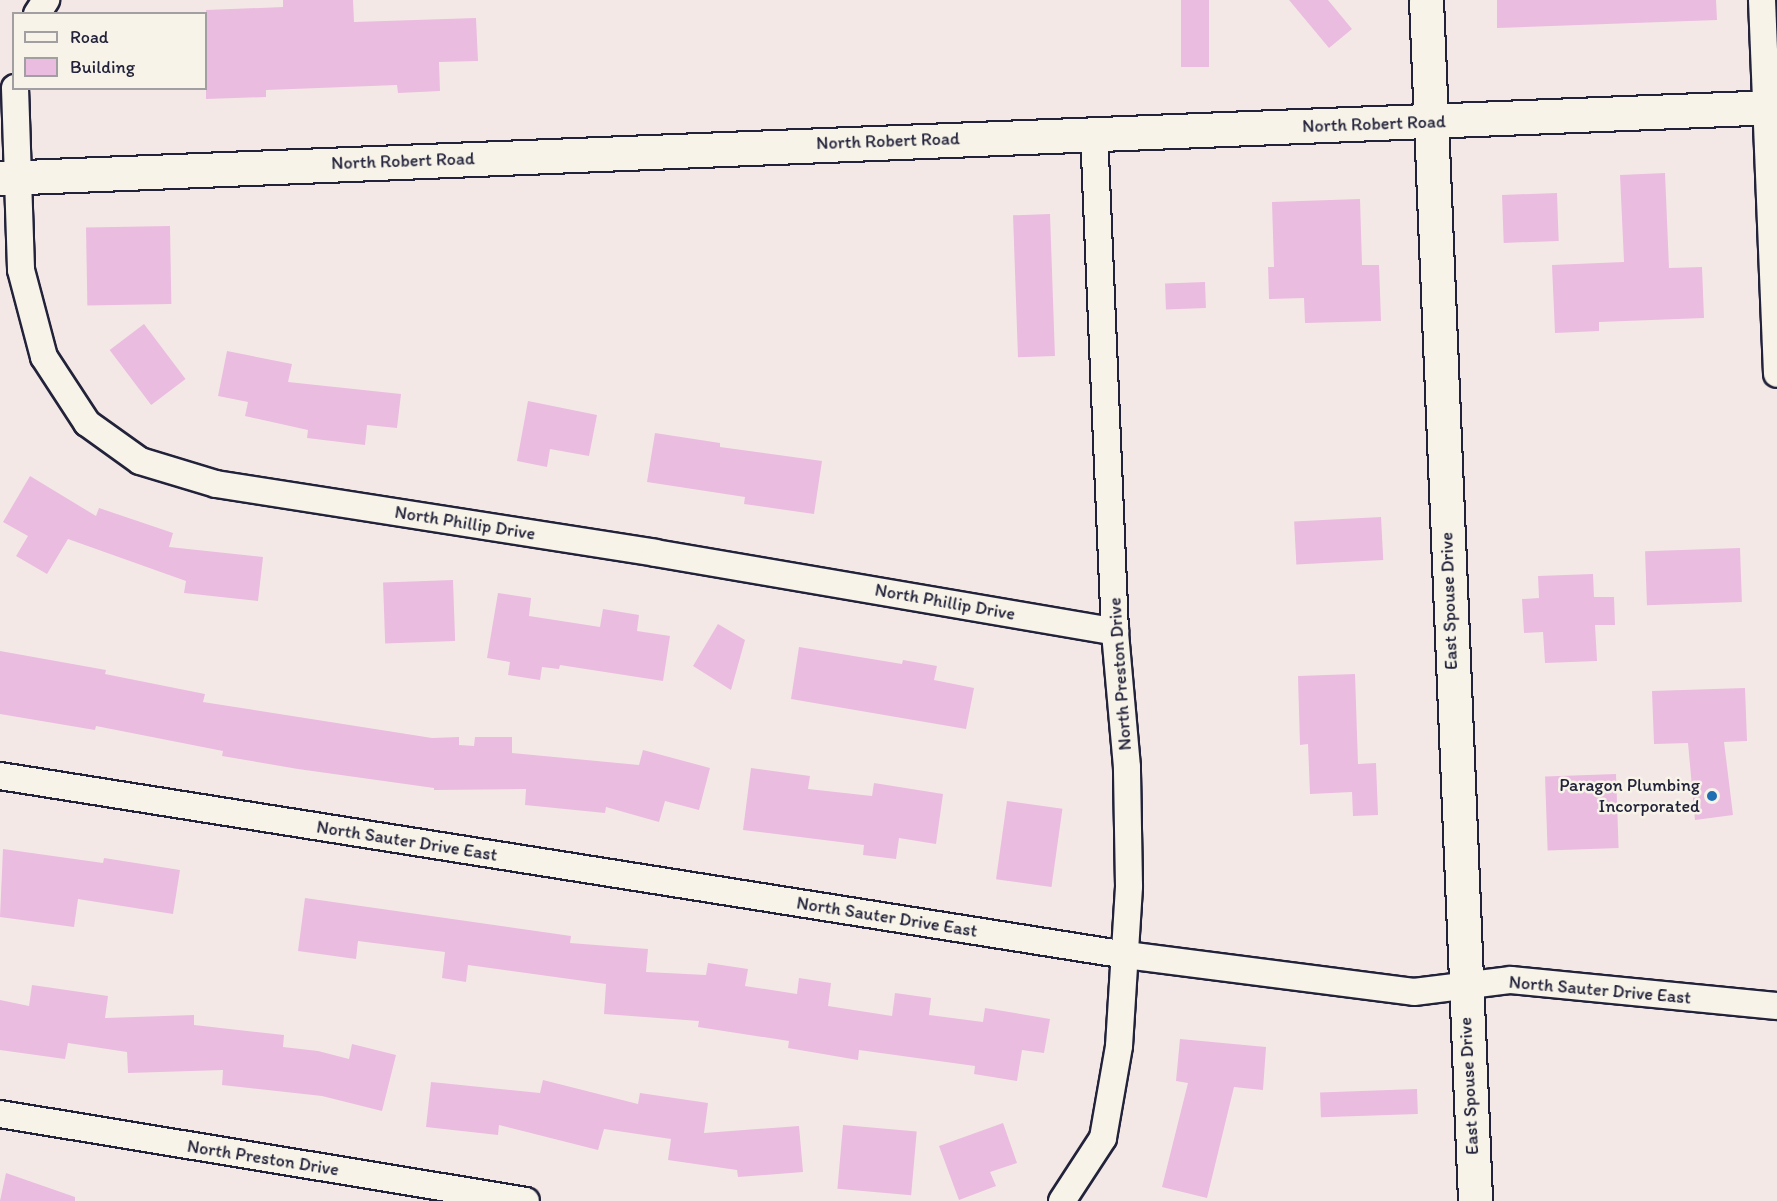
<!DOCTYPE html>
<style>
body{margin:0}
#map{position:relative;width:1777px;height:1201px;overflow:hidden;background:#f4e8e6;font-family:Itim,sans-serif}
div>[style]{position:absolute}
.building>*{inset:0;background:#eabce0;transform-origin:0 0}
.roads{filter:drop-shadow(2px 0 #22223b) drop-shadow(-2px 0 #22223b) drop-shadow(0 2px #22223b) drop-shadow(0 -2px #22223b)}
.street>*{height:26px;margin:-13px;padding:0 13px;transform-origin:13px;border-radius:13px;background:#f7f3e8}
.secondary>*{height:33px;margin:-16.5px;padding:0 16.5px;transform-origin:16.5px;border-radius:16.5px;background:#f7f3e8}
.dots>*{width:16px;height:16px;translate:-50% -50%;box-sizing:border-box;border:3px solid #f7f3e8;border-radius:50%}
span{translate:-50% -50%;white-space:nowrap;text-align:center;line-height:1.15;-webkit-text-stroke:5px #f7f3e8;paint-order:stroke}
.street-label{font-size:18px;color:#22223b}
.poi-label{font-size:18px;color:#22223b}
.right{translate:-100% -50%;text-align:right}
.legend{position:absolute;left:12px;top:12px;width:195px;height:78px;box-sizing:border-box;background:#f7f3e8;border:2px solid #a29fa3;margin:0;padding:8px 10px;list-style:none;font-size:18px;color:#22223b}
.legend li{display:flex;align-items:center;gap:12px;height:30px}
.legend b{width:30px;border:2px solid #a29fa3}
</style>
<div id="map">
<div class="building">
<i style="clip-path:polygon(283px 0,353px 0,354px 22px,476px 18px,478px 61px,439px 62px,440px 91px,398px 93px,397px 85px,266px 90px,266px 97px,206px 99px,206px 10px,283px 7px)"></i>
<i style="left:1181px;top:0;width:28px;height:67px"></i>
<i style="clip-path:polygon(1289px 0,1328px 0,1352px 29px,1329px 48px)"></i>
<i style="clip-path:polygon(1497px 0,1716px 0,1717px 20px,1497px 28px)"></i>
<i style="clip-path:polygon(1665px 173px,1669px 268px,1702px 267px,1704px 318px,1599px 322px,1599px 331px,1555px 333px,1552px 265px,1624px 262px,1620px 175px)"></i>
<i style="left:1557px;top:193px;width:48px;height:55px;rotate:88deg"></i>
<i style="clip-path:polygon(1360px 199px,1362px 265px,1379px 265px,1381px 321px,1305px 323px,1304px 298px,1269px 299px,1268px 267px,1274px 267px,1272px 202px)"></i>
<i style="left:1050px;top:214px;width:142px;height:37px;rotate:88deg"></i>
<i style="left:170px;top:226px;width:78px;height:84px;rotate:89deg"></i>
<i style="left:1205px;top:282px;width:26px;height:40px;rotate:88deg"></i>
<i style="left:144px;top:324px;width:69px;height:43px;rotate:53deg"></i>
<i style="clip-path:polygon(227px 351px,292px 364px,288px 382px,401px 394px,397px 428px,367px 425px,365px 445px,307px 438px,308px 430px,245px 416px,248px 402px,218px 396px)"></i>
<i style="clip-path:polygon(528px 401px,597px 415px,589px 456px,550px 449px,547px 467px,517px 461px)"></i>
<i style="clip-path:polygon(655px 433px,720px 443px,720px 447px,822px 461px,814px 514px,744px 504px,745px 497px,647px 482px)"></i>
<i style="clip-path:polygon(30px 476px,96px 516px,99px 508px,173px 533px,169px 547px,263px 557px,258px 601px,184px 593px,186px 581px,68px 539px,47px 574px,16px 556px,28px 536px,3px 522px)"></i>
<i style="left:1381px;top:517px;width:43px;height:87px;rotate:87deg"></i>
<i style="left:1740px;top:548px;width:54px;height:95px;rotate:88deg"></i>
<i style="clip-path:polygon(1593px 574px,1594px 597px,1614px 597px,1615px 625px,1595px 625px,1597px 661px,1545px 663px,1543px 632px,1524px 633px,1522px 599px,1539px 598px,1538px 576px)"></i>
<i style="left:453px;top:580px;width:61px;height:70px;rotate:88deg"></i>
<i style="clip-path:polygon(498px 593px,531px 598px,529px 616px,600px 627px,603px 609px,639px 615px,637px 631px,670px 636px,663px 681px,560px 665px,559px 669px,542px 667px,540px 680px,508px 675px,510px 662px,487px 658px)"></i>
<i style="clip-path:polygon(718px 624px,745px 640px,731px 690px,693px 666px)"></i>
<i style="clip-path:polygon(799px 647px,902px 664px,903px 660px,937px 666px,934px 680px,974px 688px,966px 729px,791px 699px)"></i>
<i style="clip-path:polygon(0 651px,106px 670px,105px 674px,205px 694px,203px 702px,432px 738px,459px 737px,459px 745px,474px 746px,475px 737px,512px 737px,512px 753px,639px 765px,643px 750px,710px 768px,699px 810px,665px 801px,659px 822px,606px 807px,605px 813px,525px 805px,526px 789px,434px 790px,434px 788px,298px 769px,222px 756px,223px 751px,96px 726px,95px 730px,0 714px)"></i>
<i style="clip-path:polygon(1355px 674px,1358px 764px,1376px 763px,1378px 815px,1353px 816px,1352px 792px,1310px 794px,1308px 744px,1300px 745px,1298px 676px)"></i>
<i style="clip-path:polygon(1745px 688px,1747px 741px,1724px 742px,1733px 815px,1695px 820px,1688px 743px,1654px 744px,1652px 691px)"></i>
<i style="clip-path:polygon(751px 768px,810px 776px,808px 789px,872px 796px,874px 783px,943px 794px,936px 844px,899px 838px,896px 859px,863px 855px,864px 845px,743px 830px)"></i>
<i style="left:1616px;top:774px;width:74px;height:71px;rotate:88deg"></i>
<i style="left:1007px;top:801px;width:56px;height:79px;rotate:8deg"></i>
<i style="clip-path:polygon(3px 849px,103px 863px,104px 858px,180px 870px,173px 914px,78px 899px,74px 927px,0 917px)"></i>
<i style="clip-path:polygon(305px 898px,571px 936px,570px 943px,648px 949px,646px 972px,706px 975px,708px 963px,748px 969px,745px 986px,797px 994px,799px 978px,831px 983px,828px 1006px,892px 1016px,895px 993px,931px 998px,929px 1015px,983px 1022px,985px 1008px,1050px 1019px,1044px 1053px,1022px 1050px,1017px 1081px,974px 1074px,975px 1066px,859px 1050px,858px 1060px,788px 1048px,789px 1041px,698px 1027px,699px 1021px,604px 1014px,606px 984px,468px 965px,466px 982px,442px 978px,445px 952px,358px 941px,356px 959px,298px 951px)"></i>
<i style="clip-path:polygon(32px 985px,108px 996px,105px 1018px,194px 1015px,194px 1025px,284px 1035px,283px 1047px,318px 1051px,349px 1059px,352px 1044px,396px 1055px,382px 1111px,322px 1096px,222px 1085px,223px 1070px,128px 1073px,127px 1052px,68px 1043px,65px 1059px,0 1050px,0 1000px,29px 1006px)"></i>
<i style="clip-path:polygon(1180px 1039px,1266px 1047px,1263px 1090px,1234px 1087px,1207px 1198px,1162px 1187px,1188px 1083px,1176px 1081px)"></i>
<i style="clip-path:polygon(543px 1080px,638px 1104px,640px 1093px,708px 1103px,704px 1133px,799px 1126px,803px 1172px,738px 1177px,737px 1170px,668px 1160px,671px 1139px,604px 1129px,598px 1150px,499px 1125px,498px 1135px,426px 1127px,431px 1082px,540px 1093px)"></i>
<i style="left:1417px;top:1089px;width:25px;height:97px;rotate:88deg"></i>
<i style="clip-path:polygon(1003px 1123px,1017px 1163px,990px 1172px,996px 1186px,959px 1200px,939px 1146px)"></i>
<i style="left:843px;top:1125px;width:74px;height:64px;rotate:5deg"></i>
<i style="clip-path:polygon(6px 1173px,75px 1197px,75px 1201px,0 1201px)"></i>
</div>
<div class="roads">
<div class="street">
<i style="left:1762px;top:0;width:374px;rotate:87.7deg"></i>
<i style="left:37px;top:14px;width:17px;rotate:-57deg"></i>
<i style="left:15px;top:88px;width:182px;rotate:88.1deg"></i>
<i style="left:21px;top:270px;width:90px;rotate:75.2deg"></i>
<i style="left:44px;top:357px;width:79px;rotate:56.9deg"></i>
<i style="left:87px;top:423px;width:65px;rotate:35.6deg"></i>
<i style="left:140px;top:461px;width:79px;rotate:16.8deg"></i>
<i style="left:216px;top:484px;width:444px;rotate:8.9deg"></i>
<i style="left:655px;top:553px;width:467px;rotate:9.7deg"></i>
<i style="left:0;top:776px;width:1140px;rotate:9.03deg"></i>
<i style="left:1126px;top:955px;width:290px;rotate:7.3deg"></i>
<i style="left:1414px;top:992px;width:98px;rotate:-7.1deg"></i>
<i style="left:1511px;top:980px;width:267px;rotate:5.6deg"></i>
<i style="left:0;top:1114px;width:533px;rotate:9.39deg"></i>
<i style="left:1062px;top:1201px;width:75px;rotate:-56.9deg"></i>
<i style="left:1103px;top:1138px;width:93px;rotate:-80.1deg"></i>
<i style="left:1119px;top:1046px;width:160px;rotate:-86.4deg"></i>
<i style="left:1129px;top:886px;width:119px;rotate:-91deg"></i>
<i style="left:1127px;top:767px;width:136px;rotate:-95.1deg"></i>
<i style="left:1115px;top:632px;width:499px;rotate:-92.4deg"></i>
</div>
<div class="secondary">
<i style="left:1426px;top:0;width:1202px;rotate:87.66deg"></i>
<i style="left:0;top:178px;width:1778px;rotate:-2.29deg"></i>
</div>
</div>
<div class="dots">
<i style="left:1712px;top:796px;background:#1f6fb2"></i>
</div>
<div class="street-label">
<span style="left:1374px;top:124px;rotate:-2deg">North Robert Road</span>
<span style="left:888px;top:141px;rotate:-2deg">North Robert Road</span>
<span style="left:403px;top:161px;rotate:-2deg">North Robert Road</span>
<span style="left:465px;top:523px;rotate:9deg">North Phillip Drive</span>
<span style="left:1449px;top:601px;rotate:-92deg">East Spouse Drive</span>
<span style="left:945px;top:602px;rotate:10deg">North Phillip Drive</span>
<span style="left:1120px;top:674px;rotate:-94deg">North Preston Drive</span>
<span style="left:407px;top:841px;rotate:9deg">North Sauter Drive East</span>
<span style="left:887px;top:917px;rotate:9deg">North Sauter Drive East</span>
<span style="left:1600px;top:990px;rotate:5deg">North Sauter Drive East</span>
<span style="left:1469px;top:1086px;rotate:-93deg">East Spouse Drive</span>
<span style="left:263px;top:1158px;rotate:9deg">North Preston Drive</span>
</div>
<div class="poi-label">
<span class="right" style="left:1700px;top:796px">Paragon Plumbing<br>Incorporated</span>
</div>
<ul class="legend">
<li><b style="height:8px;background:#f7f3e8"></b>Road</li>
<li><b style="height:16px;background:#eabce0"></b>Building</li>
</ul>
</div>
